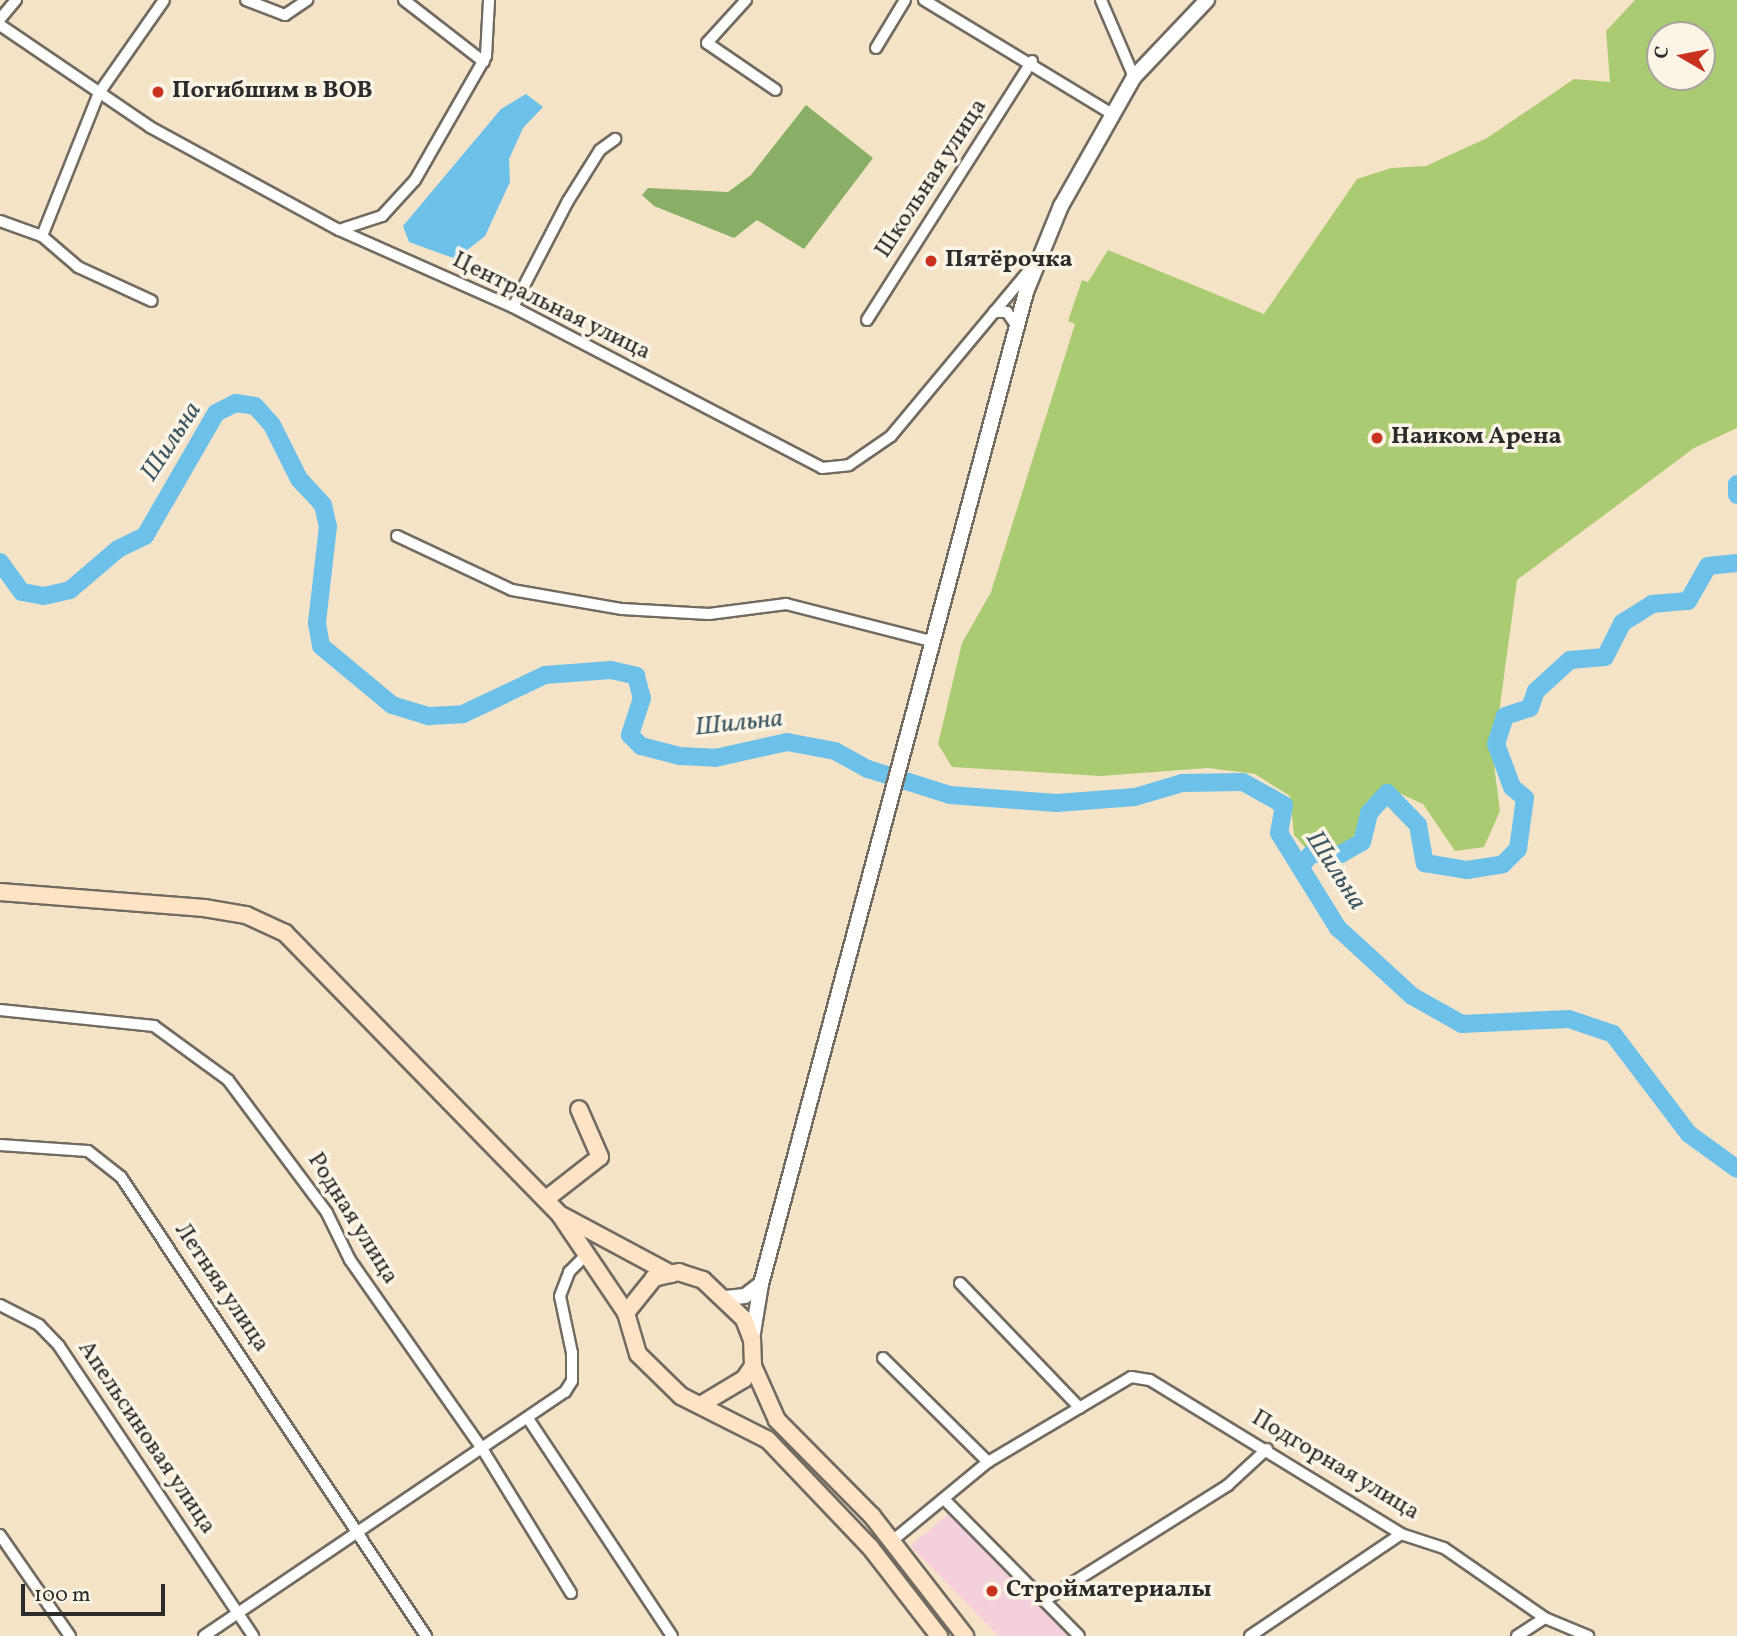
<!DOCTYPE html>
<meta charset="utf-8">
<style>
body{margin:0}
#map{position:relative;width:1737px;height:1636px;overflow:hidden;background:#f5e3c8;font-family:Vollkorn,serif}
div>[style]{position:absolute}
.built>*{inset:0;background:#f4cfdc}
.green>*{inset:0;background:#abcb73}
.forest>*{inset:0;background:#88af65}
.water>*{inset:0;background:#6dc1e9}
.river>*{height:18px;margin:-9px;padding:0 9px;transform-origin:9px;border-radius:9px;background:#6dc1e9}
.roads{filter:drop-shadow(2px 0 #726b62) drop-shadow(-2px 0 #726b62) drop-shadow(0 2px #726b62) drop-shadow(0 -2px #726b62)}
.minor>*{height:10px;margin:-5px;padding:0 5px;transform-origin:5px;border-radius:5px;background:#fff}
.tertiary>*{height:14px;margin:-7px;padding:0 7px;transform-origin:7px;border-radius:7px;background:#fff}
.secondary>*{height:16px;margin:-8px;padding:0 8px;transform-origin:8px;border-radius:8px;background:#fee4c5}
.dots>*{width:19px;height:19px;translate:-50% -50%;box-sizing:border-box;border:4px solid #fcf5e5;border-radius:50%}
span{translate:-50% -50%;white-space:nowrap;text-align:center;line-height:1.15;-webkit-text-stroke:7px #fcf5e5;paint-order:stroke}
.poi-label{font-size:24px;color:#2b2b2b;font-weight:700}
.left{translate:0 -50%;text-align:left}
.street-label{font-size:24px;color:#2b2b2b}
.water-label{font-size:26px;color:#3f5864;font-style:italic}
.north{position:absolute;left:1646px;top:21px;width:70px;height:70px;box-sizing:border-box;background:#fcf5e5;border:2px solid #a8a49b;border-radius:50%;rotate:280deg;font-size:19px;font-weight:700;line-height:28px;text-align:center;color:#2b2b2b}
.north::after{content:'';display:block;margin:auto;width:24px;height:32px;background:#c8321e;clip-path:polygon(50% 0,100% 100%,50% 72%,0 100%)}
.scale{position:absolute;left:21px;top:1584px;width:144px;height:32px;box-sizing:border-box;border:4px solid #2b2b2b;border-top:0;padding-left:9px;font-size:21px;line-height:24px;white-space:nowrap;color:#2b2b2b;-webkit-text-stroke:5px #fcf5e5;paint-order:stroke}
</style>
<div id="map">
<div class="built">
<i style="clip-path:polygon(950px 1513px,1074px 1636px,999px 1636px,910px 1546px)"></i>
</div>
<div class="green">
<i style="clip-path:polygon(evenodd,1635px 0,1737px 0,1737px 428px,1694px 448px,1517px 580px,1493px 757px,1500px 811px,1484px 847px,1455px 851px,1423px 804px,1388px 788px,1365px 809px,1350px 846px,1326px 859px,1314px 857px,1294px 835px,1290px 796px,1255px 774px,1208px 768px,1101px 776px,952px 767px,938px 744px,962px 643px,991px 592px,1075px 324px,1068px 321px,1082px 280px,1088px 282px,1108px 250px,1264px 314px,1357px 179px,1391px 168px,1426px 166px,1487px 138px,1574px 79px,1610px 82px,1606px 31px,1635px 0,1702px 35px,1702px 77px,1660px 77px,1660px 35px,1702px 35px)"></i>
</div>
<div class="forest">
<i style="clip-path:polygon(806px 105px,873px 158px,804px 249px,757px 220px,734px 238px,654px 206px,642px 195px,648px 188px,728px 192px,751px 175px)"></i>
</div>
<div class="water">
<i style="clip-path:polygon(526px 94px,543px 107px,523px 128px,509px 159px,510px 182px,485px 236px,456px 259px,409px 242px,403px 226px,501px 109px)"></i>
</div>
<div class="river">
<i style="left:1737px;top:484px;width:11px;rotate:90deg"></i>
<i style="left:0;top:562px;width:37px;rotate:54deg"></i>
<i style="left:22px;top:592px;width:22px;rotate:10deg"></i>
<i style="left:44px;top:596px;width:27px;rotate:-13deg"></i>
<i style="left:70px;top:590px;width:63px;rotate:-40.5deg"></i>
<i style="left:118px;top:549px;width:30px;rotate:-26deg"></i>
<i style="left:145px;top:536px;width:142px;rotate:-60deg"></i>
<i style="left:216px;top:413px;width:22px;rotate:-27deg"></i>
<i style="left:236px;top:403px;width:19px;rotate:9deg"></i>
<i style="left:255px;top:406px;width:25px;rotate:48deg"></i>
<i style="left:272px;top:425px;width:60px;rotate:63.4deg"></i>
<i style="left:299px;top:479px;width:35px;rotate:47deg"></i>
<i style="left:323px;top:505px;width:22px;rotate:77deg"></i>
<i style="left:328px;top:526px;width:98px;rotate:96.5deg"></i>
<i style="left:317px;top:623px;width:23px;rotate:80deg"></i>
<i style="left:321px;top:646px;width:92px;rotate:39.7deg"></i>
<i style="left:392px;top:705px;width:39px;rotate:17deg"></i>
<i style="left:429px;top:716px;width:34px;rotate:-3deg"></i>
<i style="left:463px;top:714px;width:91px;rotate:-25.4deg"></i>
<i style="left:545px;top:675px;width:66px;rotate:-4.3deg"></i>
<i style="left:611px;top:670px;width:26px;rotate:13deg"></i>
<i style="left:636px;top:676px;width:23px;rotate:75deg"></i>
<i style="left:642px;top:698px;width:39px;rotate:108deg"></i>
<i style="left:630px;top:735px;width:16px;rotate:45deg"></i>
<i style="left:641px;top:746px;width:40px;rotate:14.4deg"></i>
<i style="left:680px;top:756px;width:35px;rotate:3deg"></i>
<i style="left:715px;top:758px;width:74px;rotate:-12.5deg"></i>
<i style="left:787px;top:742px;width:49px;rotate:10.6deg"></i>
<i style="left:835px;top:751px;width:38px;rotate:29deg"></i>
<i style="left:868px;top:769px;width:86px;rotate:17.6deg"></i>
<i style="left:950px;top:795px;width:107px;rotate:4.3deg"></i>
<i style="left:1057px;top:803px;width:78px;rotate:-4.4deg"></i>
<i style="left:1135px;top:797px;width:49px;rotate:-16.6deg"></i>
<i style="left:1182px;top:783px;width:61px;rotate:-0.9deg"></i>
<i style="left:1243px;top:782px;width:47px;rotate:29.3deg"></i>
<i style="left:1284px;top:805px;width:28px;rotate:100deg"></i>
<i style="left:1279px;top:833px;width:112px;rotate:58.2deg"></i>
<i style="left:1338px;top:928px;width:100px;rotate:42.6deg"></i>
<i style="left:1412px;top:996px;width:57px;rotate:29.2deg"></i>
<i style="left:1462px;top:1024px;width:107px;rotate:-2.7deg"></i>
<i style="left:1569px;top:1019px;width:46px;rotate:18.8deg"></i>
<i style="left:1613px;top:1034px;width:126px;rotate:52.8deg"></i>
<i style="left:1689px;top:1134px;width:59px;rotate:36.1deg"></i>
<i style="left:1303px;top:864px;width:13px;rotate:-51deg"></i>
<i style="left:1311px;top:854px;width:30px"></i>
<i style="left:1341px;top:854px;width:24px;rotate:-30deg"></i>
<i style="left:1362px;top:842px;width:30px;rotate:-76deg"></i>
<i style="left:1369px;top:813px;width:27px;rotate:-48deg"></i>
<i style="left:1387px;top:793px;width:45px;rotate:45.9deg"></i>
<i style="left:1418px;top:825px;width:39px;rotate:80deg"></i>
<i style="left:1425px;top:863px;width:43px;rotate:9.5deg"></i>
<i style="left:1467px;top:870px;width:36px;rotate:-9deg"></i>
<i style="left:1503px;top:864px;width:21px;rotate:-45deg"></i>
<i style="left:1518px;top:849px;width:51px;rotate:-82.2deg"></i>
<i style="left:1525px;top:798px;width:17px;rotate:-140deg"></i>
<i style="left:1512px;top:787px;width:46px;rotate:-110.4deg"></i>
<i style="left:1496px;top:744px;width:29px;rotate:-72deg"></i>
<i style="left:1505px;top:716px;width:26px;rotate:-18deg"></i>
<i style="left:1530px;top:708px;width:18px;rotate:-71deg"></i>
<i style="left:1536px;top:691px;width:46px;rotate:-42.4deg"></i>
<i style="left:1570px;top:660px;width:35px;rotate:-5deg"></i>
<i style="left:1605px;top:657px;width:38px;rotate:-63deg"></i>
<i style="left:1622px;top:623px;width:36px;rotate:-32deg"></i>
<i style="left:1652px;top:604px;width:36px;rotate:-5deg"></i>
<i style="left:1688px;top:601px;width:40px;rotate:-60.3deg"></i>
<i style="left:1708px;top:566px;width:29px;rotate:-6deg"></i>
</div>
<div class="roads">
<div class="minor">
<i style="left:246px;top:0;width:42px;rotate:21deg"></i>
<i style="left:285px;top:15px;width:27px;rotate:-34deg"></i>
<i style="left:404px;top:0;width:101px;rotate:37.8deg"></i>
<i style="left:746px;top:0;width:58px;rotate:132.2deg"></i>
<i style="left:707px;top:43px;width:83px;rotate:34.3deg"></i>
<i style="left:924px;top:0;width:220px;rotate:31.2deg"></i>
<i style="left:1101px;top:0;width:84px;rotate:66.8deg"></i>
<i style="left:0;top:19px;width:25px;rotate:-50deg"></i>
<i style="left:0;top:25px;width:181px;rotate:34.2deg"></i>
<i style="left:150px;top:127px;width:215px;rotate:28.6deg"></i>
<i style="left:339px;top:230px;width:190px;rotate:23.9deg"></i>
<i style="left:513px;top:307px;width:348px;rotate:27.5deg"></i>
<i style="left:822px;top:468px;width:27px;rotate:-6deg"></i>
<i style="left:849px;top:465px;width:51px;rotate:-34.6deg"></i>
<i style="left:891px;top:436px;width:225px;rotate:-50.2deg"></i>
<i style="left:876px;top:48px;width:56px;rotate:-58.9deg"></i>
<i style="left:0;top:221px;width:45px;rotate:19.7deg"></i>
<i style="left:42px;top:236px;width:48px;rotate:40.7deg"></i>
<i style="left:78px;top:267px;width:81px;rotate:24.7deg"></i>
<i style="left:339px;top:230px;width:45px;rotate:-18deg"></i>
<i style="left:382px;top:216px;width:49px;rotate:-47.5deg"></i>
<i style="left:415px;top:180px;width:143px;rotate:-60.2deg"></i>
<i style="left:486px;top:56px;width:56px;rotate:-86.9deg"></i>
<i style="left:42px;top:236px;width:154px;rotate:-68.3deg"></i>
<i style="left:99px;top:93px;width:113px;rotate:-55deg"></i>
<i style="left:513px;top:307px;width:119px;rotate:-62.6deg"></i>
<i style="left:568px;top:201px;width:60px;rotate:-57.9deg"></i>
<i style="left:600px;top:150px;width:19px;rotate:-36deg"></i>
<i style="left:994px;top:312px;width:13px"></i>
<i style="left:1007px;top:312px;width:14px;rotate:56deg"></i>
<i style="left:867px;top:320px;width:307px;rotate:-57.5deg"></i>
<i style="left:397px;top:536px;width:127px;rotate:25.2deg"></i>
<i style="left:512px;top:590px;width:112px;rotate:9.8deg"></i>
<i style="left:622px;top:609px;width:87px;rotate:3.3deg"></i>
<i style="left:709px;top:614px;width:78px;rotate:-7.4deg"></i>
<i style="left:786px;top:604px;width:150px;rotate:14.3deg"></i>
<i style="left:0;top:1010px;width:155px;rotate:5.9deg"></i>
<i style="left:154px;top:1026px;width:92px;rotate:36.1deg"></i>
<i style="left:228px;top:1080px;width:166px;rotate:53.3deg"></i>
<i style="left:327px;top:1213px;width:52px;rotate:63.9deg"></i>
<i style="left:350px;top:1260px;width:232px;rotate:55deg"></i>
<i style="left:483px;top:1450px;width:168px;rotate:58.4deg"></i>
<i style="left:0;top:1145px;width:88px;rotate:3.9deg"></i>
<i style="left:88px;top:1151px;width:42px;rotate:38.2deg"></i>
<i style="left:121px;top:1177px;width:551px;rotate:56.4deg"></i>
<i style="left:960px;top:1283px;width:173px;rotate:46.2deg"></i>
<i style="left:0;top:1305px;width:44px;rotate:27.1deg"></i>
<i style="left:39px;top:1325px;width:29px;rotate:46deg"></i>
<i style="left:59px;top:1346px;width:349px;rotate:56.2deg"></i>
<i style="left:883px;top:1358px;width:148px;rotate:44.7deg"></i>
<i style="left:529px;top:1420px;width:259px;rotate:56.5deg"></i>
<i style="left:944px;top:1499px;width:192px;rotate:45.4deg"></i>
<i style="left:0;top:1535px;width:123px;rotate:55.3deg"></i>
<i style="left:892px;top:1541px;width:124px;rotate:-39.5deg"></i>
<i style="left:988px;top:1462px;width:166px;rotate:-30.7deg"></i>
<i style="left:1131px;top:1377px;width:19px;rotate:9deg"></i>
<i style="left:1150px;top:1380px;width:294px;rotate:31.5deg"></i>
<i style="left:1401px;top:1534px;width:45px;rotate:18deg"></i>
<i style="left:1444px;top:1548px;width:123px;rotate:34.7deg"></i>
<i style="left:1545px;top:1618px;width:47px;rotate:22.7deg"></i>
<i style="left:1045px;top:1600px;width:216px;rotate:-32.1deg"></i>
<i style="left:1228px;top:1485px;width:53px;rotate:-42.7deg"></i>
<i style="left:204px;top:1636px;width:436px;rotate:-34.1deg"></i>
<i style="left:565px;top:1392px;width:13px;rotate:-58deg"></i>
<i style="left:572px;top:1381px;width:28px;rotate:-90deg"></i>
<i style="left:572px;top:1353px;width:58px;rotate:-101.9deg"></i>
<i style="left:560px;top:1296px;width:26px;rotate:-69deg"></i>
<i style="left:569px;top:1272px;width:25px;rotate:-45deg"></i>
<i style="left:1250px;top:1636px;width:182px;rotate:-34deg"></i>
<i style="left:1517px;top:1636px;width:33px;rotate:-33deg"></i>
</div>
<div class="tertiary">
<i style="left:726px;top:1298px;width:19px;rotate:-6deg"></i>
<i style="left:745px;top:1296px;width:20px;rotate:-37deg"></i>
<i style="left:752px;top:1339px;width:56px;rotate:-80.7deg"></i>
<i style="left:761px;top:1284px;width:1027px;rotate:-75.04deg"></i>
<i style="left:1026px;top:292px;width:93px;rotate:-67.9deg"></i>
<i style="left:1061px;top:206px;width:148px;rotate:-60.5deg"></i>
<i style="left:1134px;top:77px;width:106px;rotate:-46.5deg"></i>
</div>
<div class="secondary">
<i style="left:0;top:892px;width:205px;rotate:4.5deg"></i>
<i style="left:204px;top:908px;width:43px;rotate:9.5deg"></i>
<i style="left:246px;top:915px;width:43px;rotate:24.8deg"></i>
<i style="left:285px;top:933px;width:394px;rotate:45.7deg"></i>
<i style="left:560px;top:1215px;width:118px;rotate:56deg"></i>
<i style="left:546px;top:1199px;width:68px;rotate:-37.9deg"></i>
<i style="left:600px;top:1157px;width:52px;rotate:-113.6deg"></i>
<i style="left:563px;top:1216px;width:123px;rotate:28.2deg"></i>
<i style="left:753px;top:1366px;width:59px;rotate:66deg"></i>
<i style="left:777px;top:1420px;width:135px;rotate:45.3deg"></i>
<i style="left:872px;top:1516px;width:152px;rotate:52.2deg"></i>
<i style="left:702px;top:1404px;width:49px;rotate:-30.8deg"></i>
<i style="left:744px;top:1379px;width:16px;rotate:-55deg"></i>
<i style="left:753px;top:1366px;width:26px;rotate:-92deg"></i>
<i style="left:752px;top:1340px;width:22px;rotate:-111deg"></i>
<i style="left:744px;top:1319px;width:57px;rotate:-136.4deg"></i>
<i style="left:703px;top:1280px;width:25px;rotate:-162deg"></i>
<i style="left:679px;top:1272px;width:26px;rotate:167deg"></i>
<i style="left:654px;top:1278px;width:45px;rotate:128.7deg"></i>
<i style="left:626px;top:1313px;width:43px;rotate:73.7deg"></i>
<i style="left:638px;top:1354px;width:60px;rotate:44.3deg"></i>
<i style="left:681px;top:1396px;width:97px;rotate:26.8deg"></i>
<i style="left:768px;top:1440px;width:148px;rotate:46.4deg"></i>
<i style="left:870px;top:1547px;width:113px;rotate:52.2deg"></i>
</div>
</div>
<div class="dots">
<i style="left:158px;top:92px;background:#c8321e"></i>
<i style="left:931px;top:261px;background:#c8321e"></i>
<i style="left:1377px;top:438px;background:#c8321e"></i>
<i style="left:992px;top:1591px;background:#c8321e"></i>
</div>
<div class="poi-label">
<span class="left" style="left:172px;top:92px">Погибшим в ВОВ</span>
<span class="left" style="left:945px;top:261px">Пятёрочка</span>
<span class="left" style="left:1391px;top:438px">Наиком Арена</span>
<span class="left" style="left:1006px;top:1591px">Стройматериалы</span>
</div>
<div class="street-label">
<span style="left:932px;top:179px;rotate:-57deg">Школьная улица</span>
<span style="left:551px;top:307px;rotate:26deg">Центральная улица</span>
<span style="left:352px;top:1219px;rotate:58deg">Родная улица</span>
<span style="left:221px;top:1288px;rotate:56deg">Летняя улица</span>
<span style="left:146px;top:1438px;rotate:56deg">Апельсиновая улица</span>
<span style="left:1335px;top:1466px;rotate:31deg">Подгорная улица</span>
</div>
<div class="water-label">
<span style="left:172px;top:442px;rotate:-57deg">Шильна</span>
<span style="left:739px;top:724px;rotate:-6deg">Шильна</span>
<span style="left:1335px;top:871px;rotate:57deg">Шильна</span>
</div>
<div class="north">С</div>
<div class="scale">100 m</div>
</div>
